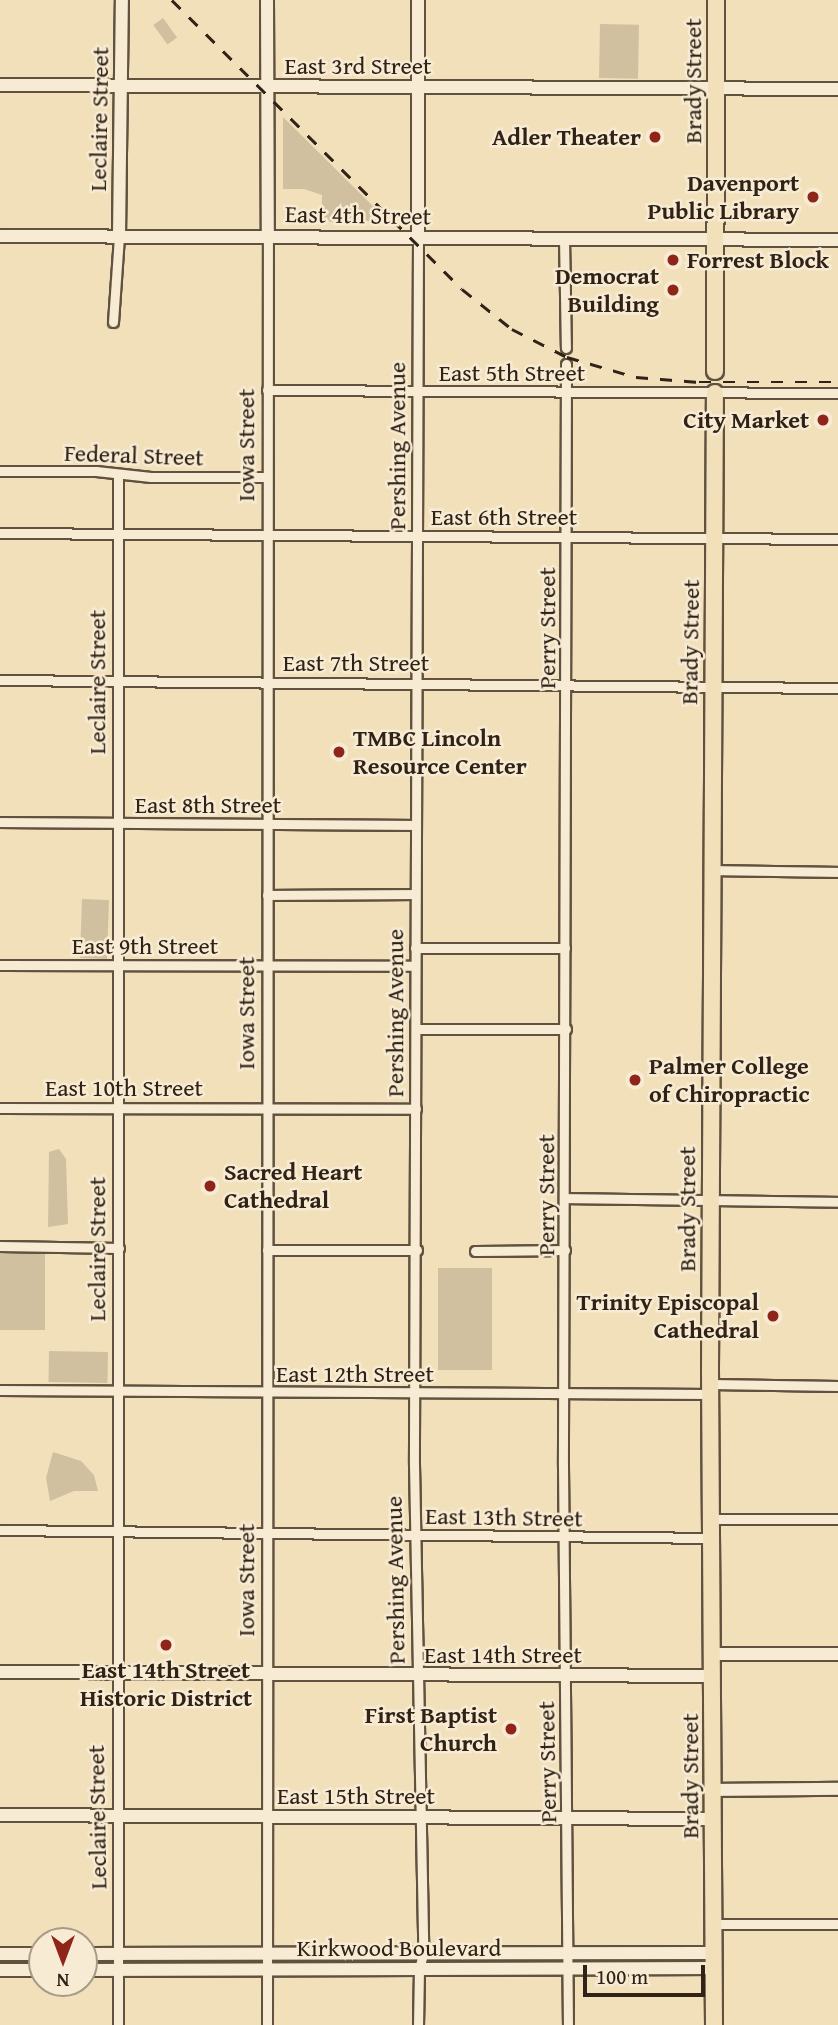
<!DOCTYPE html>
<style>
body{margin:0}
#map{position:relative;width:838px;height:2025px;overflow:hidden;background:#f2e0bb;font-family:"Gentium Book Plus",serif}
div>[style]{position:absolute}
.green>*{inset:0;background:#d1c09f;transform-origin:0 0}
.roads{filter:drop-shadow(2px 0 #60523f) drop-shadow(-2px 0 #60523f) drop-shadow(0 2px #60523f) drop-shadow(0 -2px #60523f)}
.street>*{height:9px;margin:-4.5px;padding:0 4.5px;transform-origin:4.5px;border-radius:4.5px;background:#f7ebd3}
.secondary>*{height:12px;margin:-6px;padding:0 6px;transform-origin:6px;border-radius:6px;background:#f7ebd3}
.highway>*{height:16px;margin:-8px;padding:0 8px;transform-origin:8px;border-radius:8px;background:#f2e0bb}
.rail>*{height:2.5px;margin-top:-1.25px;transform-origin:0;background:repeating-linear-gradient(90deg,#302216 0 12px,transparent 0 24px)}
.dots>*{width:19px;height:19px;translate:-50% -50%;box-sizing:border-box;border:4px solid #f7ebd3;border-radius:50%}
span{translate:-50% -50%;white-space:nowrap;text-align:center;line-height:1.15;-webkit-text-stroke:5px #f7ebd3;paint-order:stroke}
.street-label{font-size:24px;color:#302216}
.poi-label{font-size:24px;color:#302216;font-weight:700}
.right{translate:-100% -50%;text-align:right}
.left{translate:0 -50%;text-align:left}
.north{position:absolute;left:28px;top:1927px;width:70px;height:70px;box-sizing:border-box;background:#f7ebd3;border:2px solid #a79b87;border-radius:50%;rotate:180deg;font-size:19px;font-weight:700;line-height:28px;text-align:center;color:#302216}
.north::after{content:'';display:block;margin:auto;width:24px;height:32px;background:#8f2418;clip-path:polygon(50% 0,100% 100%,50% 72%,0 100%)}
.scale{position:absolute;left:583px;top:1965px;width:122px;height:32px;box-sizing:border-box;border:4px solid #302216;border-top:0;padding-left:9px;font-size:21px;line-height:24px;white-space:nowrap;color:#302216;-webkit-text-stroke:5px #f7ebd3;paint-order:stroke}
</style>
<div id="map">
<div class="green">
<i style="left:163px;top:18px;width:24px;height:12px;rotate:54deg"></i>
<i style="left:600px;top:24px;width:39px;height:54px;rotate:1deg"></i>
<i style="clip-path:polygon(283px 117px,388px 221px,322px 222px,322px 195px,304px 189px,283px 189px)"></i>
<i style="left:82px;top:899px;width:27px;height:59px;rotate:2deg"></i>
<i style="clip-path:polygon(59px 1149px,66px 1159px,68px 1224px,48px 1227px,49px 1152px)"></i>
<i style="left:0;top:1253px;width:45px;height:77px"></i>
<i style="left:438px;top:1268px;width:54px;height:102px"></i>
<i style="left:49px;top:1351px;width:59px;height:31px;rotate:1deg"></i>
<i style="clip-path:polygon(53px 1452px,81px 1461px,94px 1475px,98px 1491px,74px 1491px,50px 1501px,46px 1478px)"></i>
</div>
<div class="roads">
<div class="street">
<i style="left:418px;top:237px;width:1227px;rotate:90.19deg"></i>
<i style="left:414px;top:1464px;width:490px;rotate:88.9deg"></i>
<i style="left:423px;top:1954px;width:16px;rotate:105deg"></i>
<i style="left:419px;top:1969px;width:56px;rotate:91deg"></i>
<i style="left:564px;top:238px;width:110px;rotate:89deg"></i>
<i style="left:113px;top:322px;width:86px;rotate:-86deg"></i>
<i style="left:566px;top:364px;width:1102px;rotate:90.16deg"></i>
<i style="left:563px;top:1466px;width:559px;rotate:89.49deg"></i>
<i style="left:267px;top:390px;width:571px;rotate:0.3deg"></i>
<i style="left:0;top:471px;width:96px"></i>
<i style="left:96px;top:471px;width:55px;rotate:6.2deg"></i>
<i style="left:151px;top:477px;width:115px"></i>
<i style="left:118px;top:474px;width:1551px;rotate:90deg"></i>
<i style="left:0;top:533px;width:838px;rotate:0.41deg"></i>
<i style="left:0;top:680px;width:838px;rotate:0.55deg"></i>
<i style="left:0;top:822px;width:415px;rotate:0.4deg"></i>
<i style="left:711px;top:870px;width:127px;rotate:0.9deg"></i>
<i style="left:267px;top:895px;width:148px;rotate:-0.4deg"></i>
<i style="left:415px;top:948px;width:150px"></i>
<i style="left:0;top:965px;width:415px;rotate:0.1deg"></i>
<i style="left:416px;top:1029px;width:150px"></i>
<i style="left:0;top:1108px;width:416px;rotate:0.1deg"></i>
<i style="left:565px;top:1198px;width:273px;rotate:0.8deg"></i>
<i style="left:0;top:1246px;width:119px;rotate:1deg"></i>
<i style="left:267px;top:1250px;width:150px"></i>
<i style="left:475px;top:1251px;width:90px;rotate:-0.6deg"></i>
<i style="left:710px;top:1384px;width:128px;rotate:0.9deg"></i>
<i style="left:0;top:1390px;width:710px;rotate:0.32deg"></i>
<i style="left:713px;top:1519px;width:125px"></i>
<i style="left:0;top:1530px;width:713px;rotate:0.64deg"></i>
<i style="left:715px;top:1924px;width:123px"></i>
<i style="left:267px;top:2025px;width:1790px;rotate:-89.97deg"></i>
</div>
<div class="secondary">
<i style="left:267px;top:0;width:235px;rotate:89.8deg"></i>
<i style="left:418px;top:0;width:237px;rotate:90deg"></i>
<i style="left:0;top:85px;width:838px;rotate:0.27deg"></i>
<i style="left:0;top:236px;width:838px;rotate:0.27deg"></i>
<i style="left:119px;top:236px;width:236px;rotate:-89.3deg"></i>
<i style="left:712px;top:1654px;width:126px"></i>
<i style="left:0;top:1672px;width:713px;rotate:0.32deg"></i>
<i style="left:713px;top:1790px;width:125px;rotate:-0.5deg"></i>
<i style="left:0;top:1815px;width:713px;rotate:0.32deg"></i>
<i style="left:0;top:1954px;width:42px"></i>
<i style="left:84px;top:1954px;width:631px;rotate:-0.09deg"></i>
<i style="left:0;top:1970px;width:42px"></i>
<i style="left:84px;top:1970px;width:631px;rotate:-0.18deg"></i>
</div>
<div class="highway">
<i style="left:715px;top:371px;width:371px;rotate:-89.8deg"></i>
<i style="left:714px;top:2025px;width:655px;rotate:-90.35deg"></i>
<i style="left:710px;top:1370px;width:977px;rotate:-89.71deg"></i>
</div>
</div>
<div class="rail">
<i style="left:172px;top:0;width:409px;rotate:44.9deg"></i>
<i style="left:462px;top:289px;width:64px;rotate:38.7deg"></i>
<i style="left:512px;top:329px;width:62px;rotate:27deg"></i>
<i style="left:567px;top:357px;width:72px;rotate:16.2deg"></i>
<i style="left:636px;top:377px;width:63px;rotate:4.5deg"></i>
<i style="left:699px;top:382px;width:139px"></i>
</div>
<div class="dots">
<i style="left:655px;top:137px;background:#8f2418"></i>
<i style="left:813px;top:197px;background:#8f2418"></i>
<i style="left:673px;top:260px;background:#8f2418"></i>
<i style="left:673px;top:290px;background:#8f2418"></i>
<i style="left:823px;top:420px;background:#8f2418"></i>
<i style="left:339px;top:752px;background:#8f2418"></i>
<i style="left:635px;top:1080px;background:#8f2418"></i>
<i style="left:210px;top:1186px;background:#8f2418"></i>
<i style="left:773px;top:1316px;background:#8f2418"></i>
<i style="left:166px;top:1645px;background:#8f2418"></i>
<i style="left:511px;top:1729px;background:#8f2418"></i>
</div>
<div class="street-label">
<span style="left:358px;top:66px">East 3rd Street</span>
<span style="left:693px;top:81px;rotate:-90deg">Brady Street</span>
<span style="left:99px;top:119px;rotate:-89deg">Leclaire Street</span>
<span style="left:358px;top:215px;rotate:1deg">East 4th Street</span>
<span style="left:512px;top:373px">East 5th Street</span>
<span style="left:246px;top:445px;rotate:-90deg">Iowa Street</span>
<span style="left:397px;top:446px;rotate:-90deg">Pershing Avenue</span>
<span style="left:134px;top:455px;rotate:2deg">Federal Street</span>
<span style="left:504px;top:517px">East 6th Street</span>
<span style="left:547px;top:628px;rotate:-90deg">Perry Street</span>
<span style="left:690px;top:642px;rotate:-89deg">Brady Street</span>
<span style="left:356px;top:663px">East 7th Street</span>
<span style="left:97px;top:682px;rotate:-90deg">Leclaire Street</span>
<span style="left:208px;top:805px">East 8th Street</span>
<span style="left:145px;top:946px">East 9th Street</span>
<span style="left:246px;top:1013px;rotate:-90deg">Iowa Street</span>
<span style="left:395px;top:1013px;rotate:-90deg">Pershing Avenue</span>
<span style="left:124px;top:1088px">East 10th Street</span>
<span style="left:546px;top:1195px;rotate:-90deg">Perry Street</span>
<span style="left:687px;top:1209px;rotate:-90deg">Brady Street</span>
<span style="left:97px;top:1249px;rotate:-90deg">Leclaire Street</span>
<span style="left:355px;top:1374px">East 12th Street</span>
<span style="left:504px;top:1517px;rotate:1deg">East 13th Street</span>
<span style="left:246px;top:1580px;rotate:-90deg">Iowa Street</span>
<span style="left:395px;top:1580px;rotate:-91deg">Pershing Avenue</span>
<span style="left:503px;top:1655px">East 14th Street</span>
<span style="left:547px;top:1762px;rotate:-91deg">Perry Street</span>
<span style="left:690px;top:1776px;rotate:-90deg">Brady Street</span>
<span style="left:356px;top:1796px">East 15th Street</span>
<span style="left:97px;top:1817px;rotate:-91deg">Leclaire Street</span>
<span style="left:399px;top:1948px">Kirkwood Boulevard</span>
</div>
<div class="poi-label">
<span class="right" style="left:641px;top:137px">Adler Theater</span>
<span class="right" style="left:799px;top:197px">Davenport<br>Public Library</span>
<span class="left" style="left:687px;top:260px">Forrest Block</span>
<span class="right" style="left:659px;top:290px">Democrat<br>Building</span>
<span class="right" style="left:809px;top:420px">City Market</span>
<span class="left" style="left:353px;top:752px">TMBC Lincoln<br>Resource Center</span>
<span class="left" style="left:649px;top:1080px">Palmer College<br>of Chiropractic</span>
<span class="left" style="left:224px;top:1186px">Sacred Heart<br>Cathedral</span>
<span class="right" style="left:759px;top:1316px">Trinity Episcopal<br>Cathedral</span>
<span style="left:166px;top:1684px">East 14th Street<br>Historic District</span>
<span class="right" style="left:497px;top:1729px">First Baptist<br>Church</span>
</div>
<div class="north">N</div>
<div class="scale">100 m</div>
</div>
